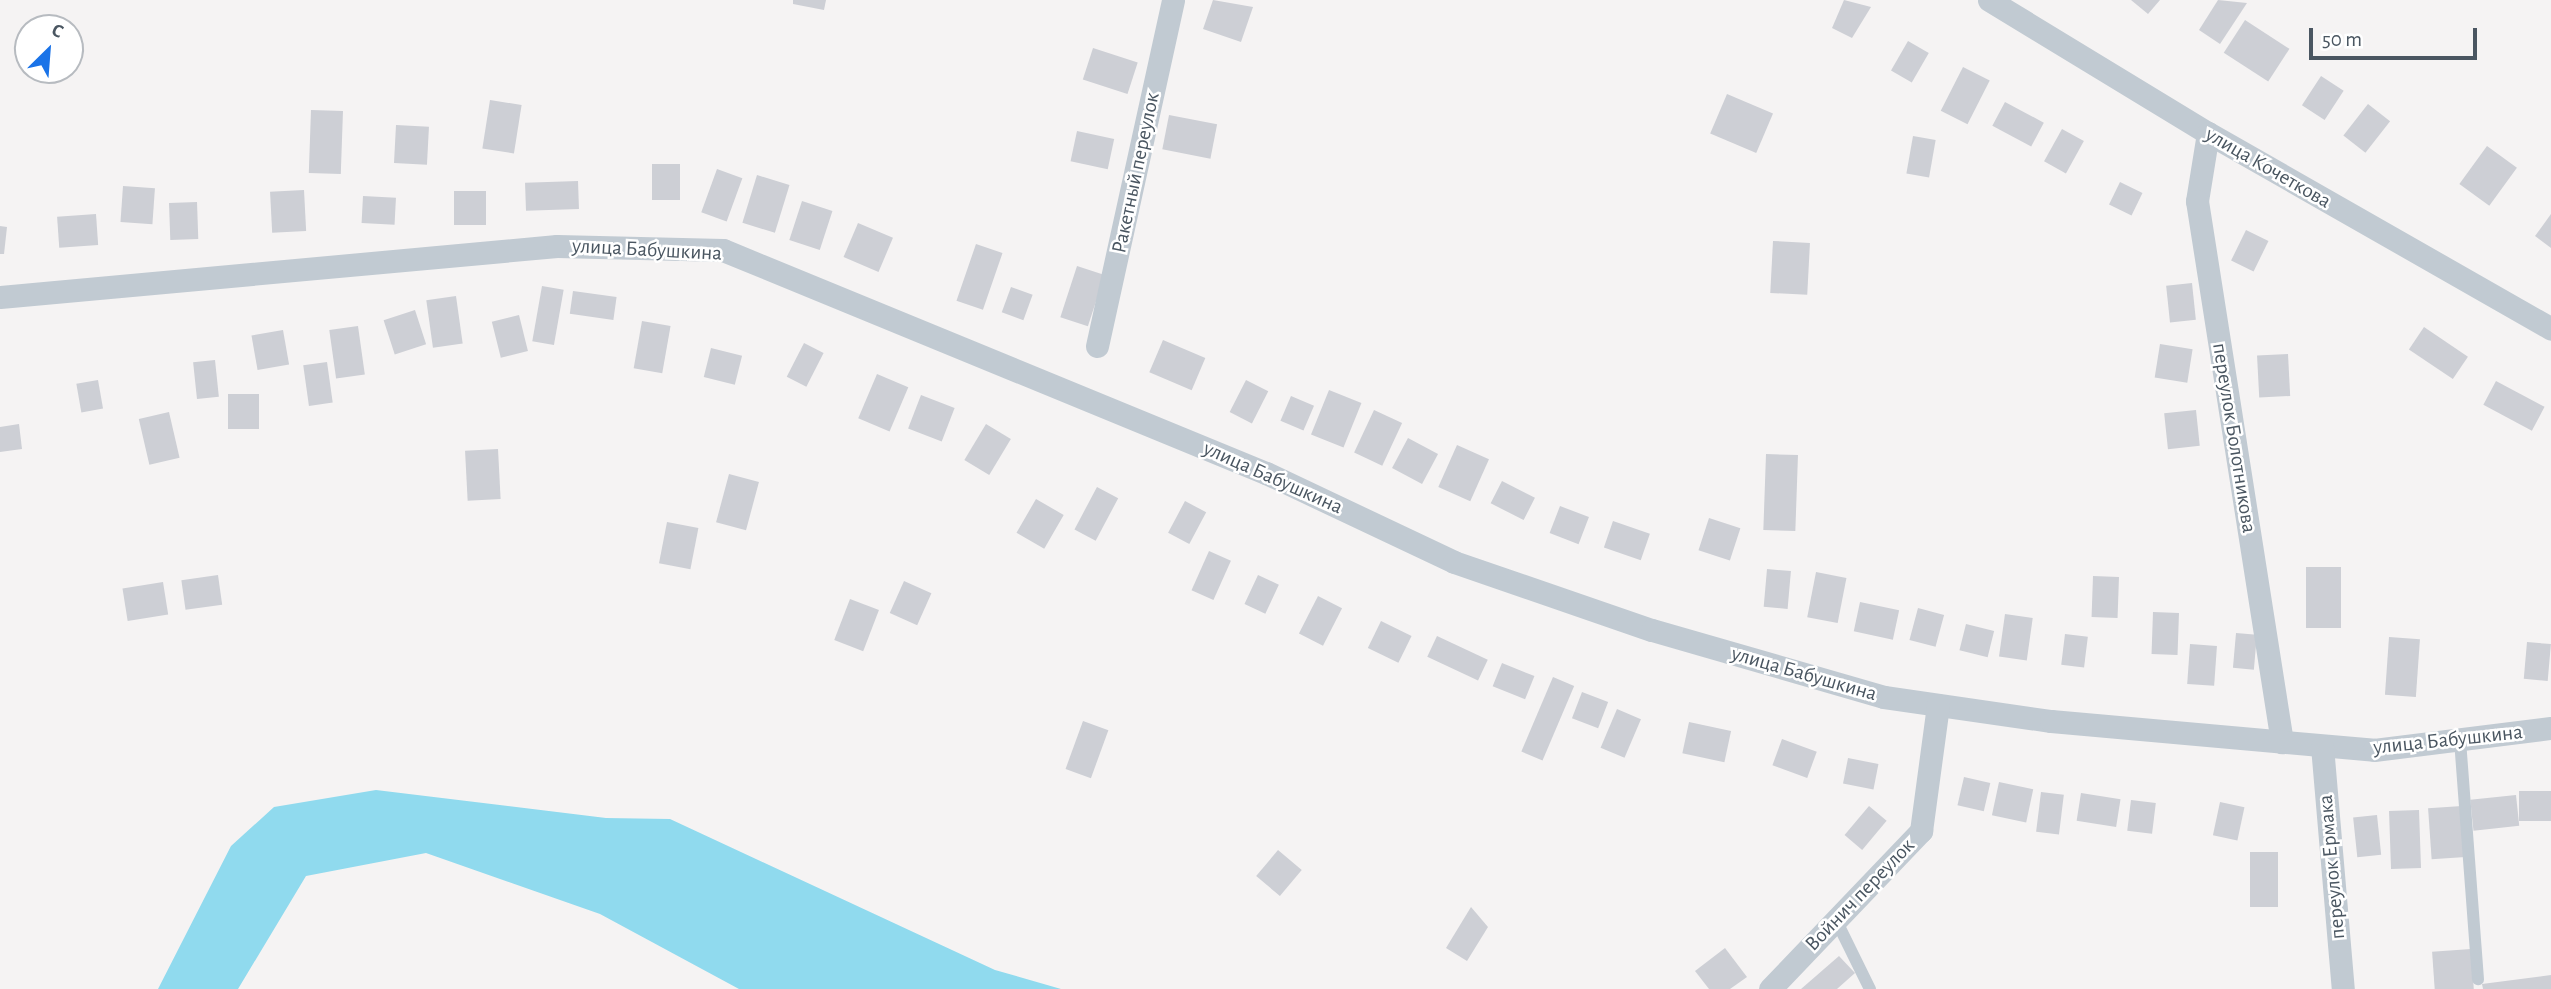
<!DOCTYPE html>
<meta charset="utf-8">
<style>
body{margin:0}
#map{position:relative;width:2551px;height:989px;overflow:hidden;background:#f5f3f3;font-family:"Alegreya Sans",sans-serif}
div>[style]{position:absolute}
.water>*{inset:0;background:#90daee}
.building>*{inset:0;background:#cdcfd5;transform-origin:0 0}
.service>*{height:12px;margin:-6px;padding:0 6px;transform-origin:6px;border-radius:6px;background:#c1cad2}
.minor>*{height:23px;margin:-11.5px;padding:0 11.5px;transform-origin:11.5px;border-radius:11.5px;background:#c1cad2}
span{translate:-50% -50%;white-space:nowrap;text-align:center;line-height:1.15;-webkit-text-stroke:5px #fff;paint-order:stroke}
.street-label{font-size:21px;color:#4a5661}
.north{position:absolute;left:14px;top:14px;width:70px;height:70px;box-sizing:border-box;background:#fff;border:2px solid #b7bbc0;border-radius:50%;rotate:25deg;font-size:19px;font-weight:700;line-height:28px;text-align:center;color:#4a5661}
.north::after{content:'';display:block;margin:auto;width:24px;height:32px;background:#1a73e8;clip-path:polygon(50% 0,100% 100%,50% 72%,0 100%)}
.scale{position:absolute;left:2309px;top:28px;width:168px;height:32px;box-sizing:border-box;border:4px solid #4a5661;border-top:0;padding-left:9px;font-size:21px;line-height:24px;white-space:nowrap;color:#4a5661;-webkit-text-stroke:5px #fff;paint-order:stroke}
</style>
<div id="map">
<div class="water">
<i style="clip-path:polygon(376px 790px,606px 818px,670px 819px,995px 970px,1061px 989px,739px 989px,600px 914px,426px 853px,306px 876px,238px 989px,158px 989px,231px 846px,274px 807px)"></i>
</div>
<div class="building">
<i style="clip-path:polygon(793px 0,826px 0,824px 10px,793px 4px)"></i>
<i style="clip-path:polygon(1213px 0,1253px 7px,1241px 42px,1203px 29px)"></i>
<i style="clip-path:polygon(1844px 0,1871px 7px,1852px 38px,1832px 28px)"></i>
<i style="clip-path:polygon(2131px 0,2160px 0,2148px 14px)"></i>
<i style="clip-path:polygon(2218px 0,2247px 3px,2220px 44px,2199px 30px)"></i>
<i style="left:2245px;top:20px;width:53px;height:39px;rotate:33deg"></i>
<i style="left:1908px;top:41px;width:24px;height:34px;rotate:30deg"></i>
<i style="left:1093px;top:48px;width:47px;height:33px;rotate:18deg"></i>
<i style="left:1963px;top:67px;width:30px;height:49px;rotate:27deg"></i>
<i style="left:2321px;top:76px;width:27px;height:35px;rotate:33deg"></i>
<i style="left:1727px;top:94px;width:50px;height:43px;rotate:23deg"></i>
<i style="left:490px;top:100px;width:32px;height:49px;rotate:9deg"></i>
<i style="left:2005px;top:102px;width:44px;height:27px;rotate:28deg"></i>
<i style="left:2368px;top:104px;width:28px;height:40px;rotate:38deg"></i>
<i style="left:311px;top:110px;width:32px;height:63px;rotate:2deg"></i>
<i style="left:1169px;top:115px;width:49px;height:35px;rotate:11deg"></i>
<i style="left:396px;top:125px;width:33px;height:38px;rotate:3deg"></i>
<i style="left:2062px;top:129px;width:25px;height:37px;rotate:29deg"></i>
<i style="left:1077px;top:131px;width:38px;height:31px;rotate:12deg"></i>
<i style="left:1913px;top:136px;width:23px;height:38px;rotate:10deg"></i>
<i style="left:2487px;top:146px;width:37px;height:47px;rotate:36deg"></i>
<i style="left:652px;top:164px;width:28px;height:36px"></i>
<i style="left:717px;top:169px;width:27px;height:46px;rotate:20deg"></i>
<i style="left:757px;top:175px;width:34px;height:50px;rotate:17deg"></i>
<i style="left:578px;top:181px;width:28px;height:53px;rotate:88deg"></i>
<i style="left:2120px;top:182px;width:25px;height:25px;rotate:26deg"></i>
<i style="left:123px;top:186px;width:32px;height:36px;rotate:4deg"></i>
<i style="left:304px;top:190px;width:41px;height:34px;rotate:87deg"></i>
<i style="left:454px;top:191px;width:32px;height:34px"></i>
<i style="left:363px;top:196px;width:33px;height:27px;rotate:3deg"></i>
<i style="left:802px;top:201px;width:32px;height:41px;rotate:18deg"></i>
<i style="left:197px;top:202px;width:37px;height:28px;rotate:88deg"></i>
<i style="left:96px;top:214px;width:31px;height:39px;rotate:86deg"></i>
<i style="clip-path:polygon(2551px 214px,2551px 248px,2535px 236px)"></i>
<i style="left:858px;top:223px;width:38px;height:37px;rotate:23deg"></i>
<i style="clip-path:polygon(0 226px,7px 227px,4px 254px,0 254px)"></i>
<i style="left:2246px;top:230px;width:25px;height:34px;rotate:26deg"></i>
<i style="left:1773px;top:241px;width:37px;height:52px;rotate:3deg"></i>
<i style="left:976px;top:244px;width:28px;height:60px;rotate:19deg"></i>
<i style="left:1077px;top:266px;width:29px;height:54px;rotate:18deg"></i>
<i style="left:2192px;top:283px;width:37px;height:26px;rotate:84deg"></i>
<i style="left:542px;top:286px;width:22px;height:56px;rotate:10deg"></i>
<i style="left:1011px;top:287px;width:23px;height:27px;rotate:20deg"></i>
<i style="left:573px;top:291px;width:44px;height:23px;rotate:8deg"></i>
<i style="left:456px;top:296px;width:48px;height:30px;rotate:82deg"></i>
<i style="left:415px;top:310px;width:36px;height:33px;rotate:72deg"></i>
<i style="left:519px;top:315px;width:37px;height:28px;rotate:76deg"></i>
<i style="left:642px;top:321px;width:29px;height:48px;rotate:10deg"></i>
<i style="left:358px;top:326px;width:49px;height:29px;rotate:82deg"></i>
<i style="left:2424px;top:327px;width:53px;height:27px;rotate:34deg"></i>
<i style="left:283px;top:330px;width:35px;height:32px;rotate:80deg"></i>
<i style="left:1163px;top:340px;width:46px;height:35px;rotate:23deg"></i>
<i style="left:804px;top:343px;width:22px;height:38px;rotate:27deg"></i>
<i style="left:2160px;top:344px;width:33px;height:34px;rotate:9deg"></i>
<i style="left:711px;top:348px;width:32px;height:30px;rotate:14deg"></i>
<i style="left:2288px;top:354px;width:42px;height:31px;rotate:87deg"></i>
<i style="left:215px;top:360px;width:37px;height:22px;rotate:84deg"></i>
<i style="left:327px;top:362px;width:41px;height:24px;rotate:82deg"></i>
<i style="left:877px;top:374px;width:34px;height:48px;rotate:23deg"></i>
<i style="left:98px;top:380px;width:29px;height:22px;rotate:80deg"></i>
<i style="left:1246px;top:380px;width:25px;height:36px;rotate:27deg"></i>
<i style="left:2496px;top:381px;width:55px;height:27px;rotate:28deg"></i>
<i style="left:1329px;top:390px;width:35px;height:48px;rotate:22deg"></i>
<i style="left:228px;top:394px;width:31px;height:35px"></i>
<i style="left:921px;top:395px;width:36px;height:36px;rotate:21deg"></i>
<i style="left:1291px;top:396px;width:25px;height:27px;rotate:23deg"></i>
<i style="left:1374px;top:410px;width:31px;height:47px;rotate:25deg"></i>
<i style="left:2196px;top:410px;width:36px;height:32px;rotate:84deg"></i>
<i style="left:169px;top:412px;width:47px;height:31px;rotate:77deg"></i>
<i style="clip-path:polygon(19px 424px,22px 449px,0 452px,0 427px)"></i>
<i style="left:986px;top:424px;width:29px;height:42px;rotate:31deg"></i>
<i style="left:1408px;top:438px;width:34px;height:34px;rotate:28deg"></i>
<i style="left:1457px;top:445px;width:35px;height:46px;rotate:24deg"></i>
<i style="left:498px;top:449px;width:50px;height:33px;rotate:87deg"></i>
<i style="left:1766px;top:454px;width:32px;height:76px;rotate:2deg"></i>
<i style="left:729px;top:474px;width:31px;height:50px;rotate:15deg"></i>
<i style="left:1502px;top:481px;width:37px;height:25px;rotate:27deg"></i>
<i style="left:1097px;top:487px;width:24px;height:48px;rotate:28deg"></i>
<i style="left:1036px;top:499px;width:32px;height:39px;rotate:30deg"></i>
<i style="left:1185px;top:501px;width:24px;height:36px;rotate:28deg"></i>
<i style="left:1560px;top:506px;width:31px;height:29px;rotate:21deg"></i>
<i style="left:1709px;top:518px;width:33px;height:34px;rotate:18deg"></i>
<i style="left:1613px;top:521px;width:39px;height:28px;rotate:19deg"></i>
<i style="left:667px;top:522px;width:32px;height:42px;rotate:11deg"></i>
<i style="left:1209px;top:551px;width:24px;height:43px;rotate:24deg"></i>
<i style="left:2306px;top:567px;width:35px;height:61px"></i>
<i style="left:1767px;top:569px;width:24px;height:38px;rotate:5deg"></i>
<i style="left:1816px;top:572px;width:31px;height:46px;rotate:11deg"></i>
<i style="left:218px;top:575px;width:30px;height:37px;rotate:82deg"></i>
<i style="left:1258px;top:575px;width:23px;height:32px;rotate:25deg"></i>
<i style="left:2093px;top:576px;width:26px;height:41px;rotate:2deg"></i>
<i style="left:904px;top:581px;width:30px;height:35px;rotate:24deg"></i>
<i style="left:163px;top:582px;width:33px;height:41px;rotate:81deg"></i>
<i style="left:1318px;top:596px;width:27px;height:42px;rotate:27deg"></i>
<i style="left:850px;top:599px;width:31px;height:44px;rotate:21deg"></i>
<i style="left:1860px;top:602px;width:40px;height:30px;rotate:12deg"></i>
<i style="left:1918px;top:608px;width:27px;height:33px;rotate:15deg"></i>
<i style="left:2153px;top:612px;width:26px;height:42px;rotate:2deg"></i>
<i style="left:2005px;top:614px;width:28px;height:43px;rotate:8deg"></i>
<i style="left:1381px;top:621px;width:34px;height:30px;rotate:26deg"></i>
<i style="left:1966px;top:624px;width:29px;height:27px;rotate:14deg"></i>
<i style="left:2236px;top:633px;width:21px;height:35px;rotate:5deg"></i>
<i style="left:2065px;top:634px;width:23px;height:31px;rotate:7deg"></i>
<i style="left:1437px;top:636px;width:56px;height:23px;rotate:25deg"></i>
<i style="left:2389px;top:637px;width:31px;height:58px;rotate:4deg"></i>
<i style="left:2527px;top:642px;width:24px;height:37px;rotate:5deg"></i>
<i style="left:2190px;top:644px;width:27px;height:40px;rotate:4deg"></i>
<i style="left:1502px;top:663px;width:35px;height:25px;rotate:22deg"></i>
<i style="left:1553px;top:677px;width:23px;height:81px;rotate:23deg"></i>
<i style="left:1582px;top:692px;width:28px;height:28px;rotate:21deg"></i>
<i style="left:1617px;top:709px;width:26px;height:42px;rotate:23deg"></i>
<i style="left:1083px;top:721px;width:27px;height:51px;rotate:20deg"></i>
<i style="left:1689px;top:722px;width:43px;height:32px;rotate:12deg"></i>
<i style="left:1782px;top:739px;width:37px;height:28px;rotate:20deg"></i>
<i style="left:1848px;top:758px;width:31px;height:26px;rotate:11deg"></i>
<i style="left:1964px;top:777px;width:27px;height:29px;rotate:13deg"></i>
<i style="left:1999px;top:782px;width:35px;height:34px;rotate:12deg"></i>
<i style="left:2551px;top:791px;width:30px;height:32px;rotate:90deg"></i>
<i style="left:2041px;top:792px;width:23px;height:40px;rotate:7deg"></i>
<i style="left:2081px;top:793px;width:40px;height:28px;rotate:9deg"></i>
<i style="left:2516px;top:795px;width:31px;height:46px;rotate:84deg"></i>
<i style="left:2131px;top:800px;width:25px;height:31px;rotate:7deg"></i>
<i style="left:2220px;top:802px;width:25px;height:34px;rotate:12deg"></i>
<i style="left:1869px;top:806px;width:23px;height:38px;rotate:40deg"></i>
<i style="left:2462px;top:806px;width:51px;height:34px;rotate:86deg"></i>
<i style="left:2419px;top:810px;width:58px;height:30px;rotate:88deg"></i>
<i style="left:2377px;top:815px;width:40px;height:24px;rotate:84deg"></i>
<i style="left:1278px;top:850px;width:31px;height:34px;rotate:40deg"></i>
<i style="left:2250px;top:852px;width:28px;height:55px"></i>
<i style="clip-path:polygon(1471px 907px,1488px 927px,1467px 961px,1446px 948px)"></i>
<i style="clip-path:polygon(1725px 948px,1747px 977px,1730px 989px,1709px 989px,1695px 971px)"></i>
<i style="left:2471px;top:949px;width:40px;height:39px;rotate:86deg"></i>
<i style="clip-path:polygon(1839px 956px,1855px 973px,1837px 989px,1801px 989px)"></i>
<i style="clip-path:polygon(2551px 975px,2551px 989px,2483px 989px,2482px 984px)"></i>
</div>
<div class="service">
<i style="left:2460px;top:740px;width:240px;rotate:85.7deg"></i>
<i style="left:1836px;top:920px;width:77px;rotate:63.8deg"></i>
</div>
<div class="minor">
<i style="left:1989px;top:0;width:256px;rotate:31.3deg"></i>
<i style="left:2208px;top:133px;width:395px;rotate:29.7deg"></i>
<i style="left:2208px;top:133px;width:69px;rotate:99.2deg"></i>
<i style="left:2197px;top:201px;width:548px;rotate:81.07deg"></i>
<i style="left:0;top:297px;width:559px;rotate:-5.23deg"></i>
<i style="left:557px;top:246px;width:166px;rotate:1.4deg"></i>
<i style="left:723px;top:250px;width:587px;rotate:22.33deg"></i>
<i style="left:1266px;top:473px;width:208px;rotate:25.3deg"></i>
<i style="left:1454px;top:562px;width:209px;rotate:19deg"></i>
<i style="left:1652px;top:630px;width:241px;rotate:16.1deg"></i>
<i style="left:1884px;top:697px;width:169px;rotate:8.2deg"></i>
<i style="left:2051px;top:721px;width:324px;rotate:5.1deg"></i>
<i style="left:2374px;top:750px;width:178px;rotate:-7.1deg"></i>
<i style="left:1097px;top:346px;width:354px;rotate:-77.6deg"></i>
<i style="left:2322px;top:746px;width:244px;rotate:85.1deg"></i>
<i style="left:1770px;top:989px;width:219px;rotate:-46.3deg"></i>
<i style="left:1921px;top:831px;width:127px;rotate:-82.3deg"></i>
</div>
<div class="street-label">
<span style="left:2268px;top:168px;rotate:30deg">улица Кочеткова</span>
<span style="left:1136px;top:173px;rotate:-78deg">Ракетный переулок</span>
<span style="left:647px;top:250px;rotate:3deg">улица Бабушкина</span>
<span style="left:2234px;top:438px;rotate:81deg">переулок Болотникова</span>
<span style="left:1273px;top:478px;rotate:24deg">улица Бабушкина</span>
<span style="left:1804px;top:674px;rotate:16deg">улица Бабушкина</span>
<span style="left:2448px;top:740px;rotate:-6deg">улица Бабушкина</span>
<span style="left:2332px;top:867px;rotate:-95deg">переулок Ермака</span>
<span style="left:1860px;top:895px;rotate:-46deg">Войнич переулок</span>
</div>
<div class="north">С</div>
<div class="scale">50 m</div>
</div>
